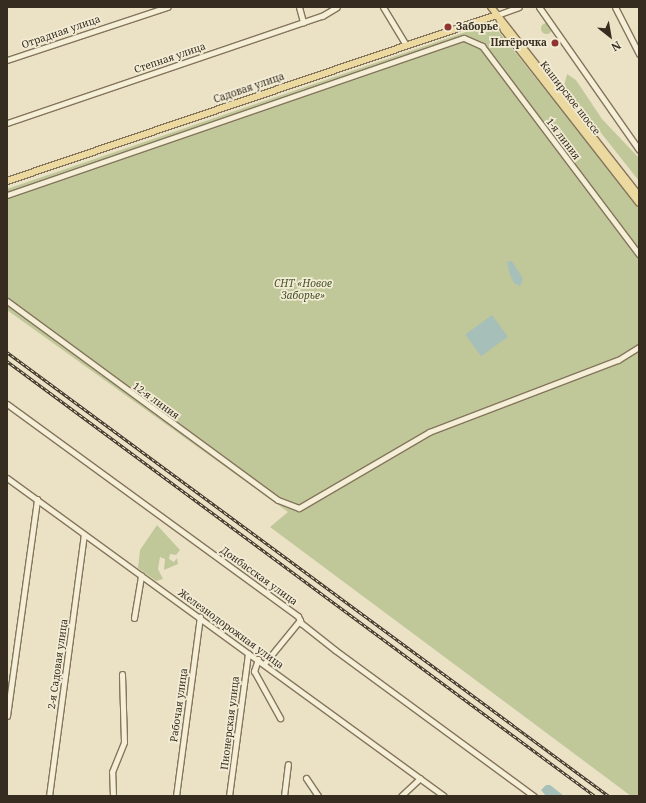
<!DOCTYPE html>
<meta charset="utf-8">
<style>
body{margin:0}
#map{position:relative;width:646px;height:803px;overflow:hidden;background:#ebe2c6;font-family:"Noto Serif",serif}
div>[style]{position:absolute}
.green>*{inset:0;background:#c0c89a}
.round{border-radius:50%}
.water>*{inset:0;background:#a7bfb9;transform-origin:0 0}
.roads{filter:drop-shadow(1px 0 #85755d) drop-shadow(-1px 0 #85755d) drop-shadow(0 1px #85755d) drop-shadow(0 -1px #85755d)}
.minor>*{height:5px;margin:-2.5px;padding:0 2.5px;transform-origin:2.5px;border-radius:2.5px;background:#f6efd8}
.major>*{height:6px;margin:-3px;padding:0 3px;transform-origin:3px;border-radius:3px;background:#ebd9a0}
.rail>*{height:2.5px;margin-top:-1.25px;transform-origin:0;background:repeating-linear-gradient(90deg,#f3ecd5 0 3px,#362c20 0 6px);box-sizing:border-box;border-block:1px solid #362c20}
.dots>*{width:11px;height:11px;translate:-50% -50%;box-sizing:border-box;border:2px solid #f3ecd5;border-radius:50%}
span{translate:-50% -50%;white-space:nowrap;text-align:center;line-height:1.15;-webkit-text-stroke:3.5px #f3ecd5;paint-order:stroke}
.poi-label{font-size:10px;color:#362c20;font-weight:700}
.left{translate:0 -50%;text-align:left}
.right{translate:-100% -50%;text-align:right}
.street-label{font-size:10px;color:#362c20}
.park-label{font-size:10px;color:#445128;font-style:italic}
.frame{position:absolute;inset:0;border:8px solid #362c20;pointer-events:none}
.north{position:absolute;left:590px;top:16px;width:40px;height:40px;-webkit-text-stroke:3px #f3ecd5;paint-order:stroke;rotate:149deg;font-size:11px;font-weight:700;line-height:16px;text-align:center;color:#362c20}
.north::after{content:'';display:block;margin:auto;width:14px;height:18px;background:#362c20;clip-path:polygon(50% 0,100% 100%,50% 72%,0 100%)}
</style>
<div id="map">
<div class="green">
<i class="round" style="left:540.5px;top:22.5px;width:11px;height:11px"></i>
<i style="clip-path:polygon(483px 26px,499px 32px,639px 207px,639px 796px,631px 796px,270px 527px,288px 512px,7px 310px,7px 189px)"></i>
<i style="clip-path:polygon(567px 74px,576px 80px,602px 119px,639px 158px,639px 181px,564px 86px)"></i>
<i style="clip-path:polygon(157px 525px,180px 550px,176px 555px,170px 554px,169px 559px,174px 562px,177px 558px,178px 564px,164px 570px,165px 559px,160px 557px,158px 569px,163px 579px,156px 581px,138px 568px,140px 550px)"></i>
</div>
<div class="water">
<i style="clip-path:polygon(512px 261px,523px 279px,520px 286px,514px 283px,510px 275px,507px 262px)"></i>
<i style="left:492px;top:315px;width:27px;height:33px;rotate:54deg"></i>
<i style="clip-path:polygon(546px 785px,550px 785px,564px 796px,546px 796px,541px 790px)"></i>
</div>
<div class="roads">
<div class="minor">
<i style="left:299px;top:7px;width:16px;rotate:75deg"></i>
<i style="left:383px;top:7px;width:44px;rotate:58.8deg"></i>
<i style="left:539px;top:7px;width:174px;rotate:55deg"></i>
<i style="left:615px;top:7px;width:53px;rotate:62.9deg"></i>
<i style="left:497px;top:15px;width:23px;rotate:-20deg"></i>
<i style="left:7px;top:60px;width:169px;rotate:-18.3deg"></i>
<i style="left:7px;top:123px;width:333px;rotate:-18.8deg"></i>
<i style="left:322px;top:16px;width:17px;rotate:-31deg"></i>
<i style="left:7px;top:195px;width:483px;rotate:-19deg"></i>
<i style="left:464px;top:38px;width:20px;rotate:24deg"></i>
<i style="left:482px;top:46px;width:261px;rotate:53deg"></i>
<i style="left:7px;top:301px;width:336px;rotate:36.3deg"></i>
<i style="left:278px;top:500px;width:22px;rotate:21deg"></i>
<i style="left:299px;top:508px;width:151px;rotate:-30.3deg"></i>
<i style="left:429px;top:432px;width:202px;rotate:-20.9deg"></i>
<i style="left:618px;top:360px;width:25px;rotate:-32deg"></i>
<i style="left:7px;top:404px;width:360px;rotate:36.1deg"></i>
<i style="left:298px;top:616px;width:8px;rotate:67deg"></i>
<i style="left:301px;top:623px;width:43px;rotate:38.5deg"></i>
<i style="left:335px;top:650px;width:247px;rotate:36.3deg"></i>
<i style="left:7px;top:478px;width:540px;rotate:36.04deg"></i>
<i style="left:134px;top:618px;width:43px;rotate:-80.5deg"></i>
<i style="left:258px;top:659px;width:13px;rotate:108deg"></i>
<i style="left:254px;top:671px;width:54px;rotate:61deg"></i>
<i style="left:264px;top:664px;width:57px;rotate:-50.7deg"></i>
<i style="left:7px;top:716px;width:219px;rotate:-82.1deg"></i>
<i style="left:306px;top:778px;width:22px;rotate:56deg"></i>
<i style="left:49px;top:796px;width:264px;rotate:-82.4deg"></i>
<i style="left:113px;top:796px;width:24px;rotate:-92deg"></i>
<i style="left:112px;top:772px;width:32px;rotate:-68deg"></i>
<i style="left:124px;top:742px;width:68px;rotate:-91.7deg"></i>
<i style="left:176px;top:796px;width:181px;rotate:-82.4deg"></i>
<i style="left:229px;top:796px;width:144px;rotate:-82.4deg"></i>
<i style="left:284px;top:796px;width:32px;rotate:-83deg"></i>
<i style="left:401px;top:796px;width:26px;rotate:-43deg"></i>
</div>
<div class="major">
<i style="left:491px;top:7px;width:240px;rotate:51.9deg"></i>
<i style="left:499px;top:18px;width:13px;rotate:67deg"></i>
<i style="left:504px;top:30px;width:219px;rotate:52deg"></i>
<i style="left:7px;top:181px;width:517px;rotate:-18.72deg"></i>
</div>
</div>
<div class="rail">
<i style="left:7px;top:352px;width:748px;rotate:36.41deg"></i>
<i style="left:7px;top:361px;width:731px;rotate:36.49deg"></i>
</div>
<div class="dots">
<i style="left:448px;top:27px;background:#8f3631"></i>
<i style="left:555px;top:43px;background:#8f3631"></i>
</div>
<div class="poi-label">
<span class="left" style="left:456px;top:27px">Заборье</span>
<span class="right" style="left:547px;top:43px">Пятёрочка</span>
</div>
<div class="street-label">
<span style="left:61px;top:32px;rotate:-19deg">Отрадная улица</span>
<span style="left:170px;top:58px;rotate:-19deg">Степная улица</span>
<span style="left:249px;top:88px;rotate:-19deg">Садовая улица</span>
<span style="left:570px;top:98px;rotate:52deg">Каширское шоссе</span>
<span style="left:563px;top:139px;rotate:53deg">1-я линия</span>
<span style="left:156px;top:401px;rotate:36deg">12-я линия</span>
<span style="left:259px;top:576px;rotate:36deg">Донбасская улица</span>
<span style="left:231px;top:629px;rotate:36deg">Железнодорожная улица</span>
<span style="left:58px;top:664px;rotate:-82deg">2-я Садовая улица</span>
<span style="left:179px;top:705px;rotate:-82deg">Рабочая улица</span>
<span style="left:230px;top:723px;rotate:-83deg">Пионерская улица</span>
</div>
<div class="park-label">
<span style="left:303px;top:289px">СНТ «Новое<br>Заборье»</span>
</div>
<div class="frame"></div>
<div class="north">N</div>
</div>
